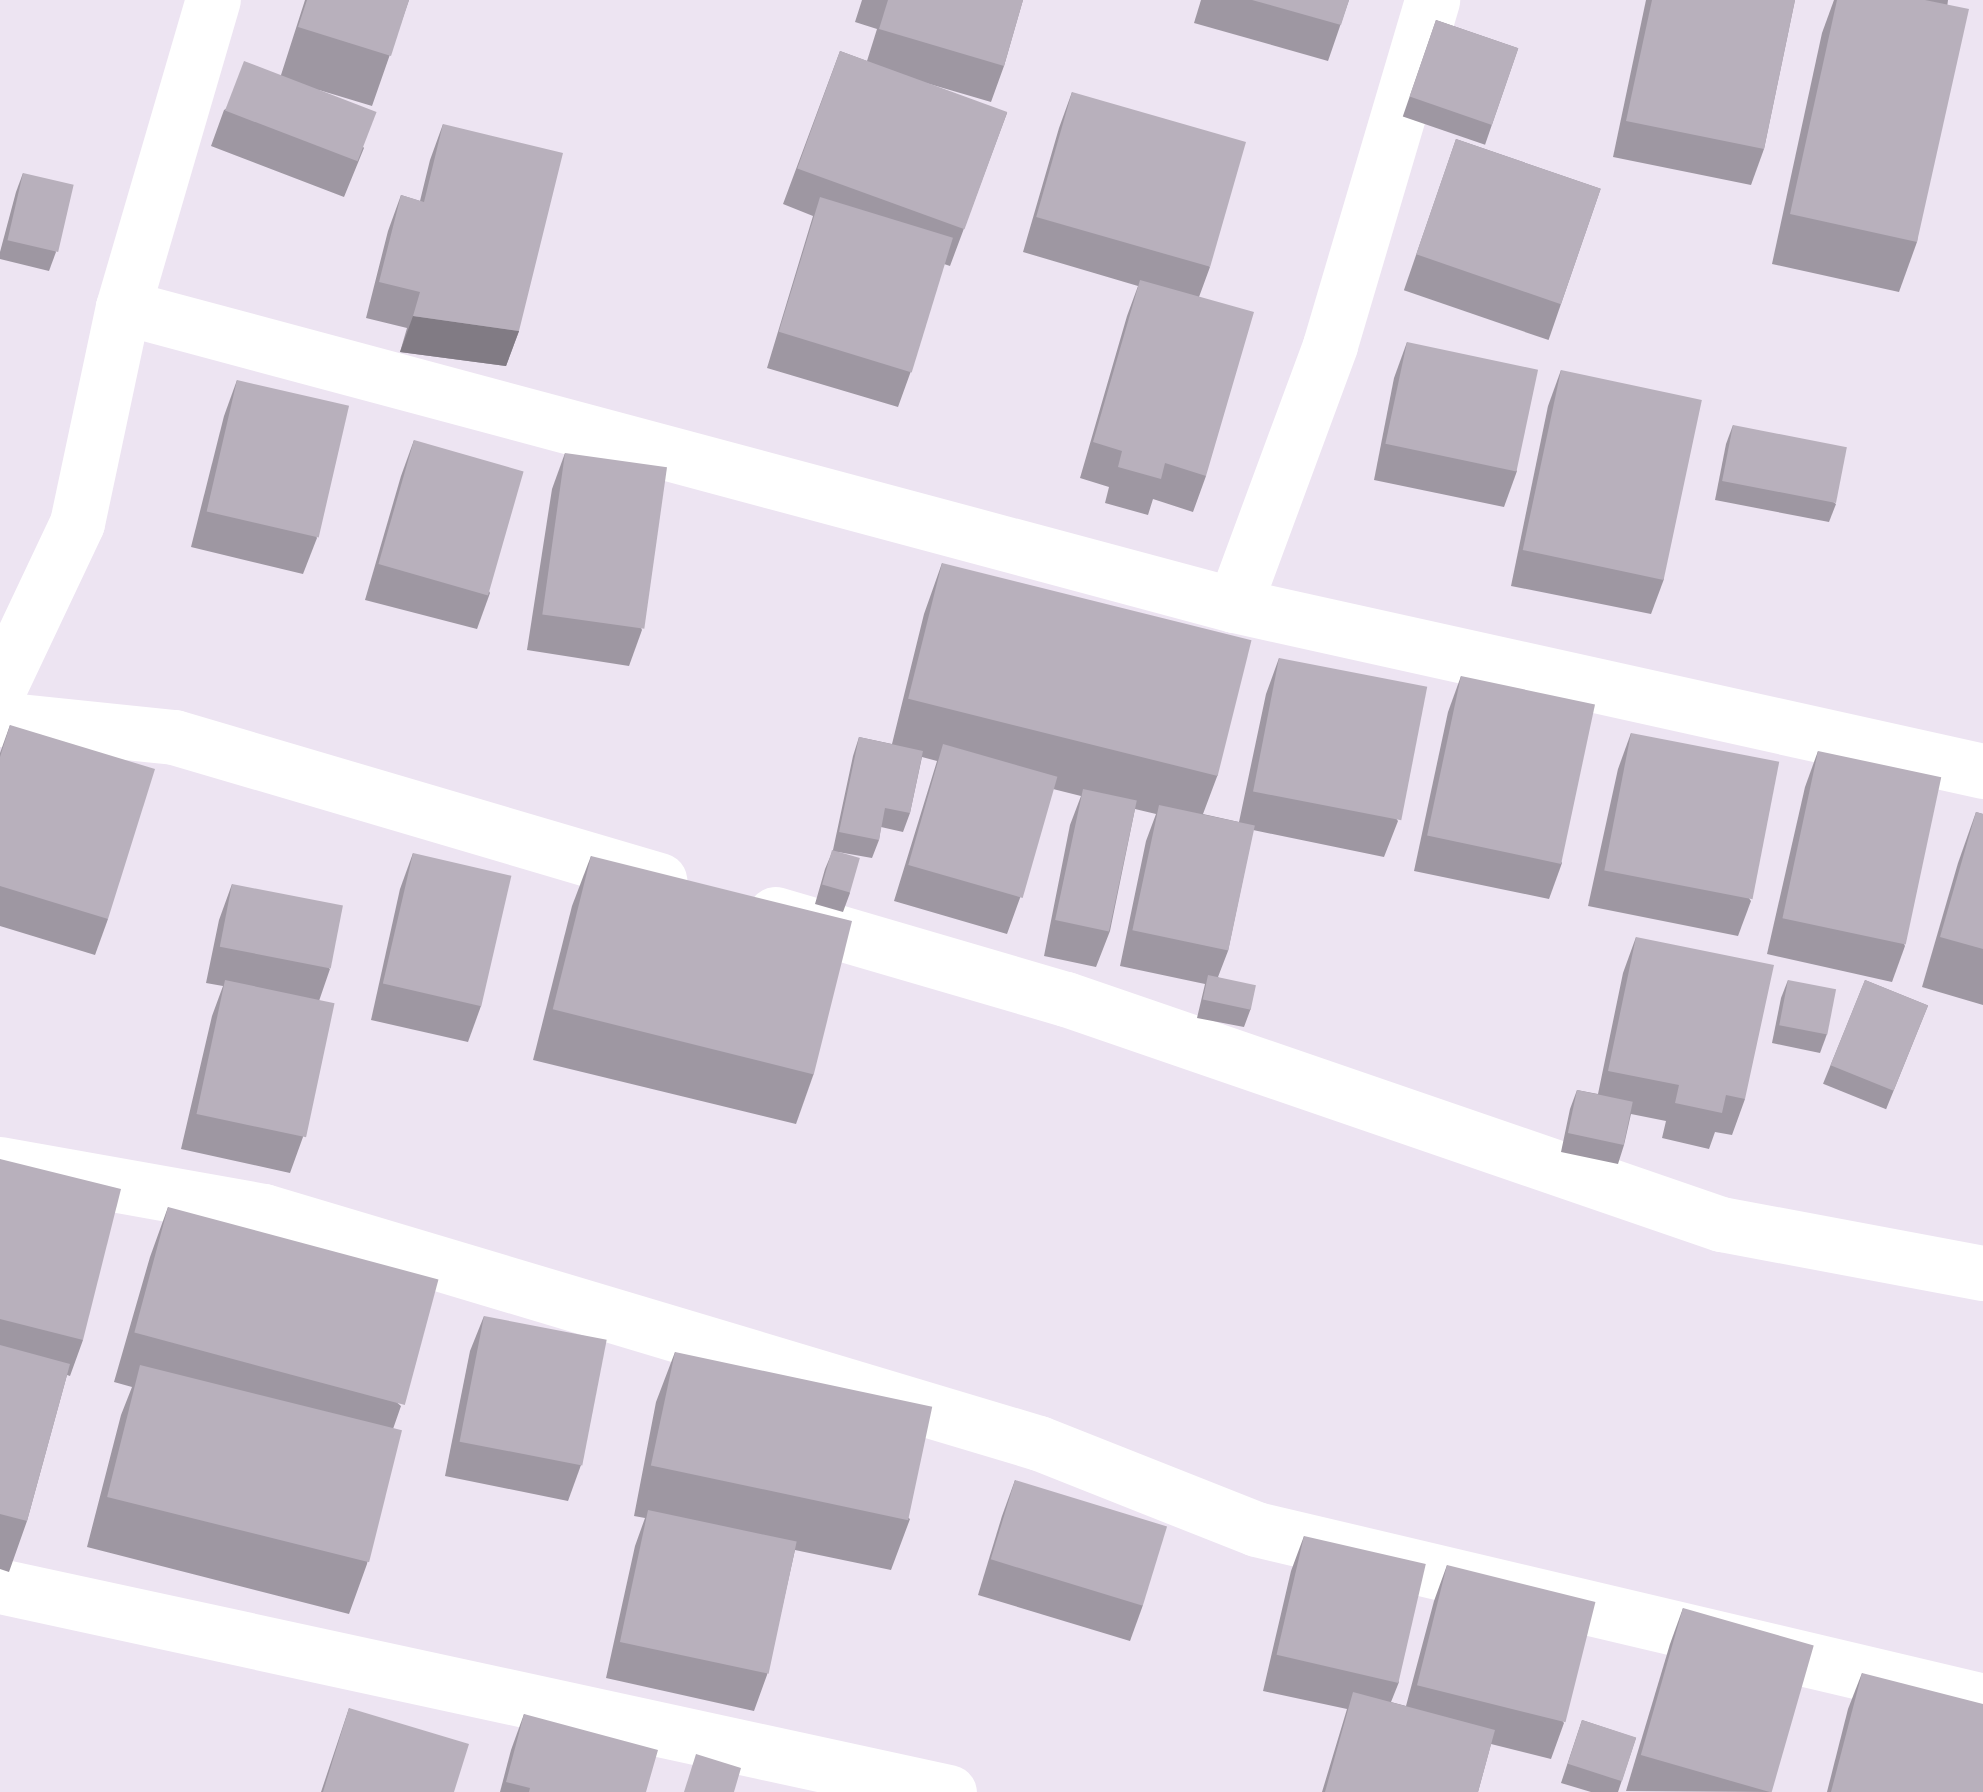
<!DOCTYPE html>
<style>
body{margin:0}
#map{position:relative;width:1983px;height:1792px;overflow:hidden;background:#ede4f2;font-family:Poppins,sans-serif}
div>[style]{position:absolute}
.minor>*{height:55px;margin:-27.5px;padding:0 27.5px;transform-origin:27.5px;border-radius:27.5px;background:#fff}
.wall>*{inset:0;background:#9e97a2;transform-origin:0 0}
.shaded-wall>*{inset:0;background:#817b84}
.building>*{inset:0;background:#b8b0bc;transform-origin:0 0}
span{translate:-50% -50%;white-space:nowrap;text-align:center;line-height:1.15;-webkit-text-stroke:10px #fff;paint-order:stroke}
</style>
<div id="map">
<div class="minor">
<i style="left:123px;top:307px;width:1150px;rotate:15.01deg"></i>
<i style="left:1234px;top:605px;width:767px;rotate:12.5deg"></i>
<i style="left:1234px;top:605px;width:277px;rotate:-69.7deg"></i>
<i style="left:1330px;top:345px;width:360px;rotate:-73.5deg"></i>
<i style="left:0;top:686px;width:180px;rotate:-64.7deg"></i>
<i style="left:77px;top:523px;width:221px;rotate:-78deg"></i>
<i style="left:123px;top:307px;width:320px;rotate:-73.7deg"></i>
<i style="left:0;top:719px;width:175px;rotate:5.9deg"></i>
<i style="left:174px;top:737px;width:506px;rotate:16.43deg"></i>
<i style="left:775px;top:914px;width:303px;rotate:16.3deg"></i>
<i style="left:1066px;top:999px;width:693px;rotate:18.96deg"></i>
<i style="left:1721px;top:1224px;width:267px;rotate:10.6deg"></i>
<i style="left:0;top:1164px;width:268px;rotate:10.1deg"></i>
<i style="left:264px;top:1211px;width:809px;rotate:16.67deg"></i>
<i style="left:1039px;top:1443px;width:233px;rotate:21.6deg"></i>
<i style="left:1256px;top:1529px;width:747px;rotate:13.31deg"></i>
<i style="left:0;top:1586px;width:971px;rotate:12.25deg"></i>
</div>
<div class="wall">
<i style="clip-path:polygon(305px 0,409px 0,372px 106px,319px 90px,364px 148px,344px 197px,211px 146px,224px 110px,281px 75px)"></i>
<i style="clip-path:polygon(862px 0,1023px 0,1004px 66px,991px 102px,926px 83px,1007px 113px,950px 266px,944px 264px,911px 371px,898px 407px,767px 368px,813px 216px,783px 204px,840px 51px,867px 61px,877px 29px,855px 22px)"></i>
<i style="clip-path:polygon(1201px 0,1349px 0,1328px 61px,1194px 23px)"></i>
<i style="clip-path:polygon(1646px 0,1795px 0,1764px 149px,1751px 185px,1613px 157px)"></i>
<i style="clip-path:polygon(1834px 0,1948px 0,1917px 242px,1899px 292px,1772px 264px,1822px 33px)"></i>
<i style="left:1436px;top:20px;width:87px;height:102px;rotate:19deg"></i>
<i style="clip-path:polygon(1072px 92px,1210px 267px,1199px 297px,1206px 476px,1193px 512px,1153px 499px,1148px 515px,1105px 503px,1109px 487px,1080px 478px,1127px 316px,1138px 286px,1023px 252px,1059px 128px)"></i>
<i style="clip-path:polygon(443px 124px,519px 331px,506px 366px,400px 352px,407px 328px,366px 318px,388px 231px,401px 195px,420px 201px,430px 160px)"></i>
<i style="left:1456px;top:139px;width:153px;height:160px;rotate:19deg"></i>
<i style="clip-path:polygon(23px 173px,56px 252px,49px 271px,0 259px,0 252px,16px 192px)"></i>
<i style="clip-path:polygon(1407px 342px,1517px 471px,1504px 507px,1374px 480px,1394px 378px)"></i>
<i style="clip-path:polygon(1561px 370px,1664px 579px,1651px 614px,1511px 586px,1548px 406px)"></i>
<i style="clip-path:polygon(237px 380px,317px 538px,303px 574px,191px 547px,224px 416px)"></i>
<i style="clip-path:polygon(1733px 425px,1836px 504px,1829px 522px,1715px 500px,1726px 444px)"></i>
<i style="clip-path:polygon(414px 440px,490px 593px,477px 629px,365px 600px,401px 476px)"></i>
<i style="clip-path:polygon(565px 453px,642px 630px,629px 666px,527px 650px,552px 489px)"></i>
<i style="clip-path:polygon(942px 563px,1218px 774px,1203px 814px,1239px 822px,1266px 694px,1279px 658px,1398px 821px,1384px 857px,1253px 830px,1228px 951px,1218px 977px,1251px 1008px,1244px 1027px,1197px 1018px,1205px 984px,1120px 966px,1146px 841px,1156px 814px,1135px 809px,1110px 931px,1096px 967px,1044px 956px,1070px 825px,1081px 796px,1053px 789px,1020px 898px,1007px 934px,894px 901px,937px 761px,922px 757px,910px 813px,903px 832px,881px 827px,879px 840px,872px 858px,838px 852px,850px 893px,843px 912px,815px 904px,825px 869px,833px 850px,853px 756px,859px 737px,892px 744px,924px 614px)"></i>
<i style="clip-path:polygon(1461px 676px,1562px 863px,1549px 899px,1414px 871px,1448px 712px)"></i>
<i style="clip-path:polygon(10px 725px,108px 919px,95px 955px,0 926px,0 753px)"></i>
<i style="clip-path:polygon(1631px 733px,1751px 901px,1738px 936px,1588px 906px,1618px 769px)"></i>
<i style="clip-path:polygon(1818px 751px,1905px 946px,1892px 982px,1767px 954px,1805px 787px)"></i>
<i style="clip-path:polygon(1976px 812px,1983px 814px,1983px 1005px,1922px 987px,1958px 863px)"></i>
<i style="clip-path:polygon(413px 853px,481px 1006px,468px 1042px,371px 1020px,400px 889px)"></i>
<i style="clip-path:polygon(591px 856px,814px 1073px,796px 1124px,533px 1060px,572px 906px)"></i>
<i style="clip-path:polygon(232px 884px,330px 969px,319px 1001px,303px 1137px,290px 1173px,181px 1149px,212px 1016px,223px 986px,206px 983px,219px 920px)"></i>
<i style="clip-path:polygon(1636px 937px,1745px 1099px,1732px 1135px,1715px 1132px,1709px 1149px,1662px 1138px,1666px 1121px,1631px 1114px,1624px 1145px,1618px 1164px,1561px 1152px,1570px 1109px,1577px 1090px,1598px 1094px,1623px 973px)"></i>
<i style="clip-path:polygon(1788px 980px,1827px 1034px,1820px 1053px,1772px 1043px,1781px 998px)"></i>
<i style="left:1865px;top:980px;width:68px;height:112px;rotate:22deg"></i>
<i style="clip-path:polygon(0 1159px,83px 1340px,70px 1376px,67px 1375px,27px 1521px,9px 1572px,0 1569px)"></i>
<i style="clip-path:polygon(168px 1207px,401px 1406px,393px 1429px,367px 1564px,349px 1614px,87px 1547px,121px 1415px,132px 1387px,114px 1382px,150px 1257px)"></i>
<i style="clip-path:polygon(484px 1316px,581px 1465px,568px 1501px,445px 1476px,470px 1351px)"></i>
<i style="clip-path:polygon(675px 1352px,910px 1519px,891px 1570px,795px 1550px,767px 1675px,754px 1711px,606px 1678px,635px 1546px,645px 1518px,634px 1516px,656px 1402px)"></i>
<i style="clip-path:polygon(1015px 1480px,1143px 1605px,1130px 1641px,978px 1595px,1002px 1516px)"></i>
<i style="clip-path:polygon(1304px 1536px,1399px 1682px,1391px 1702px,1406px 1706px,1434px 1601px,1447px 1565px,1564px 1723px,1551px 1759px,1491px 1744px,1478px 1792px,1322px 1792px,1347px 1709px,1263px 1691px,1291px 1571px)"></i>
<i style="clip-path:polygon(1683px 1608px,1770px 1792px,1626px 1791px,1670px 1644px)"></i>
<i style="clip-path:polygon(1862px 1673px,1983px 1792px,1827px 1792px,1848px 1709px)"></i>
<i style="clip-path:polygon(349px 1708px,454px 1792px,321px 1792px)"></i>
<i style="clip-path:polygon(524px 1714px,646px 1792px,500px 1792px,511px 1750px)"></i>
<i style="clip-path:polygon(1582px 1720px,1636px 1738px,1618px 1792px,1591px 1792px,1561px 1783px)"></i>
</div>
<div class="shaded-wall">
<i style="clip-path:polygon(413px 316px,519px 331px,506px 366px,400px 352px)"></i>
</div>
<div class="building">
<i style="clip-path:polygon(307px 0,409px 0,391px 56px,298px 27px)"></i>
<i style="clip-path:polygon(888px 0,1023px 0,1004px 66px,879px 29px)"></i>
<i style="clip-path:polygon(1252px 0,1349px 0,1341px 25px)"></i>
<i style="clip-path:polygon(1652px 0,1795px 0,1764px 149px,1626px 121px)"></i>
<i style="clip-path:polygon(1837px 0,1925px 0,1969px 9px,1917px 242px,1790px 214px)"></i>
<i style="left:1436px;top:20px;width:87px;height:81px;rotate:19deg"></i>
<i style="left:840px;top:51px;width:178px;height:125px;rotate:20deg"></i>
<i style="left:244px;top:61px;width:142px;height:53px;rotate:21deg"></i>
<i style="left:1072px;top:92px;width:181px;height:130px;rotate:16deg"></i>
<i style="clip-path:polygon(443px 124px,563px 153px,519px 331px,413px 316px,420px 292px,379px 282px,401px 195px,424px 202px)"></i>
<i style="left:1456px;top:139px;width:153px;height:122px;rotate:19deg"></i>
<i style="left:23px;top:173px;width:52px;height:69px;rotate:13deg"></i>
<i style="left:820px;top:197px;width:139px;height:141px;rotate:17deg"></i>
<i style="clip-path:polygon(1140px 280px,1254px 312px,1206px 476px,1165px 463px,1161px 479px,1118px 467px,1122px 451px,1093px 442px)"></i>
<i style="left:1407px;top:342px;width:134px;height:104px;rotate:12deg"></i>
<i style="left:1561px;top:370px;width:144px;height:184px;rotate:12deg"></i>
<i style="left:237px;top:380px;width:115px;height:135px;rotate:13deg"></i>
<i style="left:1733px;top:425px;width:116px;height:57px;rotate:11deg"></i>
<i style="left:414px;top:440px;width:114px;height:129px;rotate:16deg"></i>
<i style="left:565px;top:453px;width:103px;height:163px;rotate:8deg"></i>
<i style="left:942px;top:563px;width:319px;height:140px;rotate:14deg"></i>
<i style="left:1279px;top:658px;width:151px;height:136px;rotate:11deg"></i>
<i style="left:1461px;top:676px;width:137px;height:163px;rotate:12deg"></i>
<i style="clip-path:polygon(10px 725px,155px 769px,108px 919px,0 886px,0 757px)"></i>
<i style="left:1631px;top:733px;width:151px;height:140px;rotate:11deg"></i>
<i style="clip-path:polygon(859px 737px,923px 751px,910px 813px,885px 808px,879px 840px,839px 832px)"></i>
<i style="left:943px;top:744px;width:119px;height:126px;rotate:16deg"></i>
<i style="left:1818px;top:751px;width:126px;height:171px;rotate:12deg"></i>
<i style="left:1083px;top:789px;width:55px;height:134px;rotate:12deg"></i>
<i style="left:1159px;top:805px;width:98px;height:128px;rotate:12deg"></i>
<i style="clip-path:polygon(1976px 812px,1983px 814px,1983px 949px,1940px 937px)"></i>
<i style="left:832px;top:850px;width:29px;height:36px;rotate:16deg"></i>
<i style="left:413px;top:853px;width:101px;height:134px;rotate:13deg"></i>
<i style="left:591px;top:856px;width:269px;height:158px;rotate:14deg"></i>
<i style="left:232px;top:884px;width:113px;height:64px;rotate:11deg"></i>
<i style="clip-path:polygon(1636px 937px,1774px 965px,1745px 1099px,1726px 1095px,1722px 1113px,1675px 1103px,1679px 1085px,1608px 1071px)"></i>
<i style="left:1208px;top:975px;width:49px;height:25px;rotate:12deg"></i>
<i style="left:225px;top:980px;width:112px;height:137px;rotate:12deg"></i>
<i style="left:1788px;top:980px;width:49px;height:46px;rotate:11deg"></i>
<i style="left:1865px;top:980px;width:68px;height:92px;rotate:22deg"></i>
<i style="left:1577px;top:1090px;width:57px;height:44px;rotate:12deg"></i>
<i style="clip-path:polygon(0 1159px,121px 1189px,83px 1340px,0 1319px)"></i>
<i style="left:168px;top:1207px;width:280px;height:130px;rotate:15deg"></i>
<i style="left:484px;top:1316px;width:125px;height:128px;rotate:11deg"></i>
<i style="clip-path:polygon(0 1345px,70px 1364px,27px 1521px,0 1514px)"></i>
<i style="left:675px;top:1352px;width:263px;height:116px;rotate:12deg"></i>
<i style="left:140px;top:1365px;width:270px;height:136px;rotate:14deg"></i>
<i style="left:1015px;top:1480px;width:159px;height:83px;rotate:17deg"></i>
<i style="left:648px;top:1510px;width:152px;height:135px;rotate:12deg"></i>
<i style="left:1304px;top:1536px;width:125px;height:122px;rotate:13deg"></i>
<i style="left:1447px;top:1565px;width:153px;height:124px;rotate:14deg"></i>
<i style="left:1683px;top:1608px;width:136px;height:153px;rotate:16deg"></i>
<i style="clip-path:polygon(1862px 1673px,1983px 1704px,1983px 1792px,1831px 1792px)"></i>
<i style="clip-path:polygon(1353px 1692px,1495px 1730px,1478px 1792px,1325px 1792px)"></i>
<i style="clip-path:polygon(349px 1708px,469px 1744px,454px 1792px,323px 1792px)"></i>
<i style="clip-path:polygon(524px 1714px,658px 1750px,646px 1792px,529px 1792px,530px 1788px,506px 1782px)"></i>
<i style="left:1582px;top:1720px;width:57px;height:46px;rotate:18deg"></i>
<i style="clip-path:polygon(696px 1754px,741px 1768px,734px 1792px,684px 1792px)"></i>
</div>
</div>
